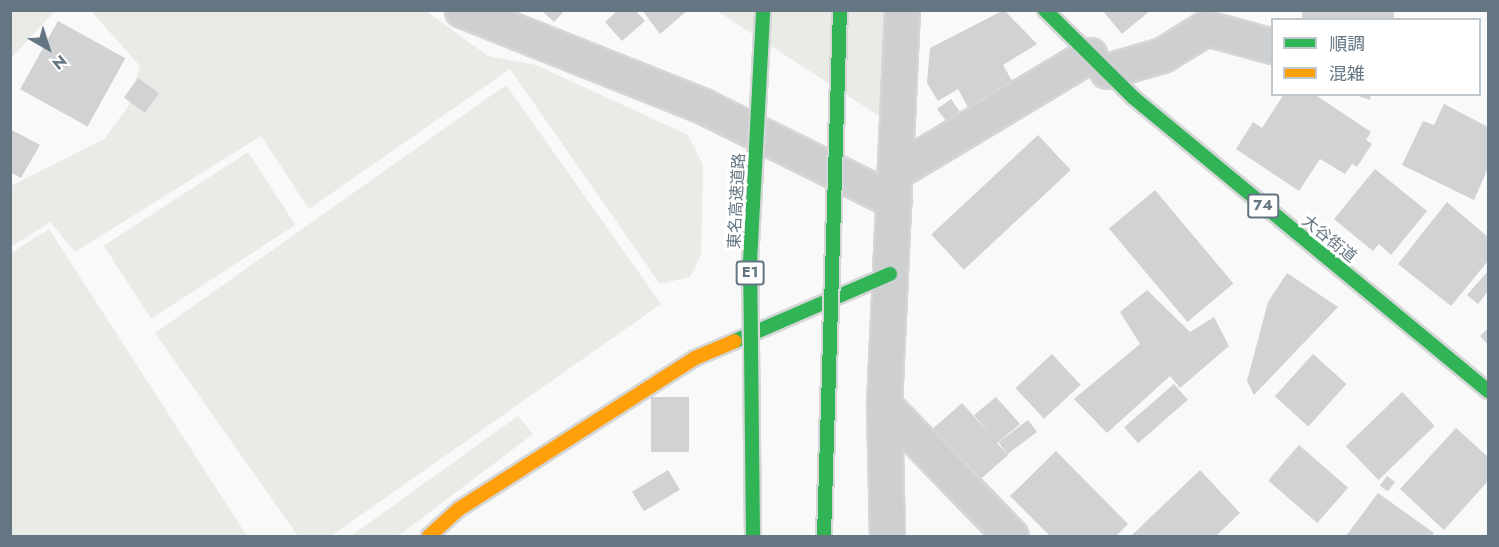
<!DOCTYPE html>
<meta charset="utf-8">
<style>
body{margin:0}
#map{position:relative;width:1499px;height:547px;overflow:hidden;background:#f9f9f9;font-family:Jost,"Noto Sans JP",sans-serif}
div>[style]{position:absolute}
.green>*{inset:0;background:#e8ebe6;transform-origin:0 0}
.building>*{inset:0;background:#d0d2d3;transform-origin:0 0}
.roads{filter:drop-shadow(2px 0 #d5d6d7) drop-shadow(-2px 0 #d5d6d7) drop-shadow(0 2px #d5d6d7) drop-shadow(0 -2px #d5d6d7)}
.street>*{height:33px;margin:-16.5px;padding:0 16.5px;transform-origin:16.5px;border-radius:16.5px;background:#cecfd0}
.fast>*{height:14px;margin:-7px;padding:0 7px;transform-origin:7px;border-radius:7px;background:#30b455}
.slow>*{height:14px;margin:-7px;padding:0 7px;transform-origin:7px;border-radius:7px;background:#ff9f0a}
.bridges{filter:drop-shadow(2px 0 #d5d6d6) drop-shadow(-2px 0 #d5d6d6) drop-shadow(0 2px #d5d6d6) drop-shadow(0 -2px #d5d6d6)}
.fast-bridge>*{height:14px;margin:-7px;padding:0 7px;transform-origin:7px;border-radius:7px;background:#30b455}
span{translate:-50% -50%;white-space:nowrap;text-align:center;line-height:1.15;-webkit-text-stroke:6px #fff;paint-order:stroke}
.shield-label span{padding:2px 4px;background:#fff;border:2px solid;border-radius:4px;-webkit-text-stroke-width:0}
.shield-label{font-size:15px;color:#657683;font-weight:700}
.street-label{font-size:16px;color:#657683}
.frame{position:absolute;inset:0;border:12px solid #657683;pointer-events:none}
.legend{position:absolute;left:1271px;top:18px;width:210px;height:78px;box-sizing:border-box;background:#fff;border:2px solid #c1c8cd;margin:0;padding:8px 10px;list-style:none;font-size:18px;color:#657683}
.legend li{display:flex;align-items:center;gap:12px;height:30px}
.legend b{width:30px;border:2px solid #c1c8cd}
.north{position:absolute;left:18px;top:18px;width:60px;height:60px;-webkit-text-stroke:4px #fff;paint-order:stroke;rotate:141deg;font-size:16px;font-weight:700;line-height:24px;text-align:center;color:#657683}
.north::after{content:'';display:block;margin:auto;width:21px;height:27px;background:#657683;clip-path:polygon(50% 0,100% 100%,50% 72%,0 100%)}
</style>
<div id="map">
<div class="green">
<i style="clip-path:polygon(11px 10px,55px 11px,11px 58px,10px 11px)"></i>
<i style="clip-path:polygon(91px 11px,426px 11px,488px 56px,536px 65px,688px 135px,703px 165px,701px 255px,690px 277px,660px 284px,510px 69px,309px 209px,261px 136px,75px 252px,50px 222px,11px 247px,11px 186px,104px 139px,128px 107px,140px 66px)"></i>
<i style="clip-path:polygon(717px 11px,916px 11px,907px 134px)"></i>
<i style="clip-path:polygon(506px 85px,661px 304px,331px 536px,298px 536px,155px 333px)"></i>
<i style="left:248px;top:152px;width:87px;height:172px;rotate:57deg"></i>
<i style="clip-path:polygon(49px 229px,247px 536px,11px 536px,11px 253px)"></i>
<i style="clip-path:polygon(518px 416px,533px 434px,398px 536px,351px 536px)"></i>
</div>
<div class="building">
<i style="clip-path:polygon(541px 10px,565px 10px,554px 22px)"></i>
<i style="clip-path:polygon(618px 10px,635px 10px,645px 21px,622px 41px,605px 22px)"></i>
<i style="clip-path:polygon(642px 10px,688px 10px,660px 34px)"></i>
<i style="clip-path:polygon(1004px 10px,1037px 44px,1003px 65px,1015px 86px,970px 111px,958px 89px,938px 101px,927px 83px,930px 48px)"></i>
<i style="clip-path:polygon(1102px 10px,1151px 10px,1122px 34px)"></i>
<i style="left:1302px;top:10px;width:92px;height:10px"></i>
<i style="left:58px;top:21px;width:77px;height:78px;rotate:29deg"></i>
<i style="left:138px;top:78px;width:26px;height:24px;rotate:36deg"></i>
<i style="clip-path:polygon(1284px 94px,1314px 94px,1371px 132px,1366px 140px,1372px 144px,1357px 167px,1352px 164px,1345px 174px,1320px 159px,1299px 191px,1236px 149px,1253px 122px,1262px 128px)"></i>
<i style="clip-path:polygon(1352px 94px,1371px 94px,1370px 100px)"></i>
<i style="clip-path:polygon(951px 99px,962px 115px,950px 126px,937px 109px)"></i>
<i style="clip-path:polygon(1444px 104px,1488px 127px,1488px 168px,1474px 200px,1402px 165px,1423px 121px,1434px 125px)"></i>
<i style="clip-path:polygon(10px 129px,40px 145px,21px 178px,10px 172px)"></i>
<i style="left:1038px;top:135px;width:48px;height:146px;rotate:47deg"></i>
<i style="clip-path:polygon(1375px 169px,1427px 211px,1391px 255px,1379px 244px,1373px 251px,1334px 219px)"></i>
<i style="left:1155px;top:190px;width:122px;height:60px;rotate:50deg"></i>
<i style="clip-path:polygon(1447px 202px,1488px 237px,1488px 261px,1451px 306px,1398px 264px)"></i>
<i style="clip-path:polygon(1487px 272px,1488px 291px,1478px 304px,1467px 295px)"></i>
<i style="clip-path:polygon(1287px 273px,1338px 307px,1254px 395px,1247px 381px,1268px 302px)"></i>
<i style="clip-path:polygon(1147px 290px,1190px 332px,1214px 317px,1229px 346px,1180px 388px,1170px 376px,1107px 433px,1074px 399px,1140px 344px,1120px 312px)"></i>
<i style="clip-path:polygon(1488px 328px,1488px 345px,1480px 336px)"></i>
<i style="left:1052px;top:354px;width:42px;height:50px;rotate:47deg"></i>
<i style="left:1313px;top:354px;width:45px;height:57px;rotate:42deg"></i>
<i style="left:1174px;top:384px;width:21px;height:66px;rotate:49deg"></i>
<i style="left:1402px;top:392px;width:47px;height:78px;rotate:46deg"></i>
<i style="left:651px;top:397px;width:38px;height:55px"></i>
<i style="clip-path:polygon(996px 397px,1020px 424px,997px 443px,1008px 455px,975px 484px,929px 432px,962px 403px,990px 434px,974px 415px)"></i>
<i style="left:1028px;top:420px;width:15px;height:37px;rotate:53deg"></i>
<i style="clip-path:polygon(1456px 428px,1488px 457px,1488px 481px,1444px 530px,1400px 489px)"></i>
<i style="left:1299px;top:445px;width:65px;height:47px;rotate:41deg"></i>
<i style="clip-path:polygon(1056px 451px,1128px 524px,1116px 536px,1050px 536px,1010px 496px)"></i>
<i style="left:668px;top:470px;width:23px;height:42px;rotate:59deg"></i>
<i style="clip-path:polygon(1200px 470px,1240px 513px,1216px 536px,1131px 536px)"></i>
<i style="left:1387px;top:476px;width:10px;height:12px;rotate:37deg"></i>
<i style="clip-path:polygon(1378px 493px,1434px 533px,1432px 536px,1346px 536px)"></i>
</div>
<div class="roads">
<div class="street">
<i style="left:462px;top:10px;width:259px;rotate:21.7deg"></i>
<i style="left:703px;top:106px;width:213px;rotate:26.4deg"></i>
<i style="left:1107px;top:71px;width:57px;rotate:-16.2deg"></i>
<i style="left:1162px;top:55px;width:52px;rotate:-31.5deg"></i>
<i style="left:1206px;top:28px;width:68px;rotate:15.3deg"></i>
<i style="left:895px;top:172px;width:227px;rotate:-31deg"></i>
<i style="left:884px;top:405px;width:182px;rotate:45.9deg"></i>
<i style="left:887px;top:536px;width:131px;rotate:-91.3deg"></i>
<i style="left:884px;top:405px;width:395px;rotate:-87.4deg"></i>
</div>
<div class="fast">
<i style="left:1045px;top:10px;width:125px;rotate:44.7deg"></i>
<i style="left:1134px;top:98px;width:460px;rotate:39.6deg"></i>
<i style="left:735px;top:341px;width:169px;rotate:-23.4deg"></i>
</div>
<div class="slow">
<i style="left:429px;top:536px;width:40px;rotate:-42deg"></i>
<i style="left:459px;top:509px;width:280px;rotate:-32.6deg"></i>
<i style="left:695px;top:358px;width:43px;rotate:-23deg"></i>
</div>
</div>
<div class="bridges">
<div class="fast-bridge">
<i style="left:753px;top:536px;width:274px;rotate:-90.6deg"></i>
<i style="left:750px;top:262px;width:252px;rotate:-87deg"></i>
<i style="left:824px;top:536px;width:526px;rotate:-88.26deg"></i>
</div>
</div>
<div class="shield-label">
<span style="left:1263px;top:206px">74</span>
<span style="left:750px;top:273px">E1</span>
</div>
<div class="street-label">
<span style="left:737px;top:201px;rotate:-87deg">東名高速道路</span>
<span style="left:1329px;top:239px;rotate:39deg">大谷街道</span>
</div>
<div class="frame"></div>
<ul class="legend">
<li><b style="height:8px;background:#30b455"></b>順調</li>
<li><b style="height:8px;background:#ff9f0a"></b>混雑</li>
</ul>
<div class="north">N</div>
</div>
